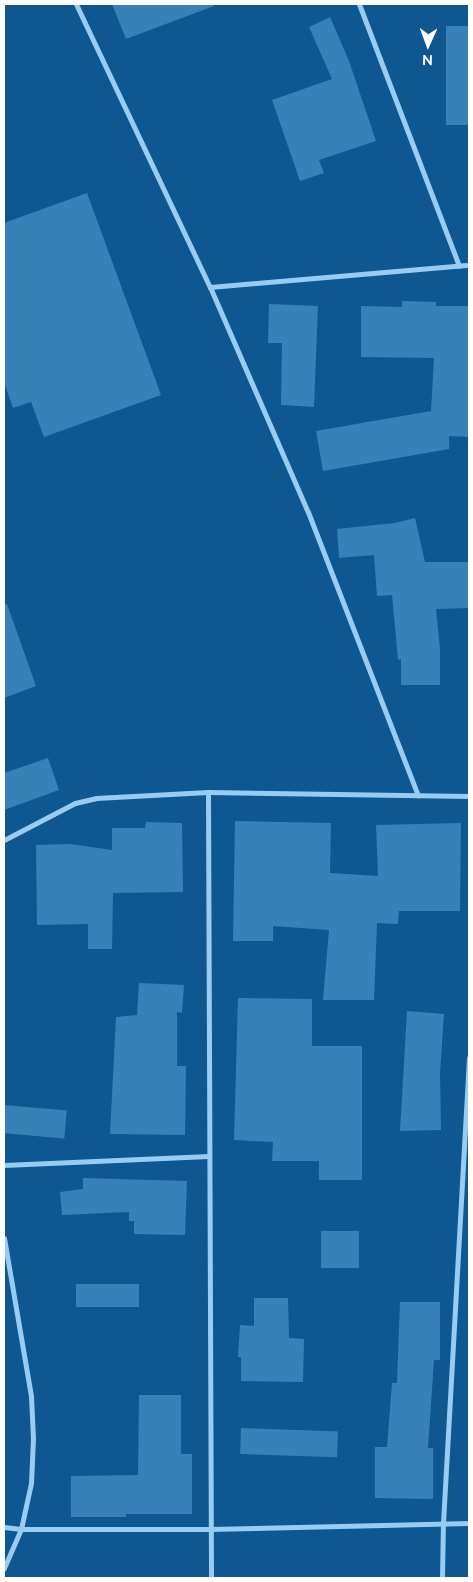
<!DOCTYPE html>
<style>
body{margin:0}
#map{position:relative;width:473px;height:1582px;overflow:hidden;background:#0f5790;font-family:Raleway,sans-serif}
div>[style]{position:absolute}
.building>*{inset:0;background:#3781b9;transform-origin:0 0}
.street>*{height:5px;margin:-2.5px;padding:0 2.5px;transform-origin:2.5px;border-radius:2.5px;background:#98ccf3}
span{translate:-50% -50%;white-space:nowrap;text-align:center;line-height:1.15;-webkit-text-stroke:4px #0f5790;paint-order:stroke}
.frame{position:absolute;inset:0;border:5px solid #fff;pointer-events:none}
.north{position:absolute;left:403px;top:20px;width:50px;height:50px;-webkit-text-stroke:4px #0f5790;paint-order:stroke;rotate:182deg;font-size:14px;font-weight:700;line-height:20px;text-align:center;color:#fff}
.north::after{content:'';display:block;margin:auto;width:18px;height:22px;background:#fff;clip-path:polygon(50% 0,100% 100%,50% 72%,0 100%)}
</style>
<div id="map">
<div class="building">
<i style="clip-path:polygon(112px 4px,214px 4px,214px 6px,126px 39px)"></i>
<i style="clip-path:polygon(330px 17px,349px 61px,376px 141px,319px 160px,324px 173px,300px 181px,272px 100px,332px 79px,309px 27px)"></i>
<i style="left:469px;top:26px;width:99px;height:23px;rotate:90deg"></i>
<i style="clip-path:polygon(87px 193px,161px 395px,44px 437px,31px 402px,13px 408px,4px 382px,4px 223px)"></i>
<i style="clip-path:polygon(402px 301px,436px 302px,436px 306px,469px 306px,469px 437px,449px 436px,449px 449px,323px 471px,316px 431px,431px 411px,434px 358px,361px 357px,361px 306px,402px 307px)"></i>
<i style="clip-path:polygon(269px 304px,318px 306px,314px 407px,281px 405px,282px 343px,268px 343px)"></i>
<i style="clip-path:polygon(415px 518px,425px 562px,468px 562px,469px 608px,436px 609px,440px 649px,440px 685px,401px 685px,401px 659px,398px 660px,392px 595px,377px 596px,374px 555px,339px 558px,337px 529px,395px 523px)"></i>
<i style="clip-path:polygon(7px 604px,36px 686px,4px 698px,4px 605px)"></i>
<i style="clip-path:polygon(48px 758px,59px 790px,4px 810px,4px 773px)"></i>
<i style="clip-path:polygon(235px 821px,331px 823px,330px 873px,378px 876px,376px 825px,461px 823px,460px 911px,399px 911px,398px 924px,377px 923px,374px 1000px,323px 1000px,329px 930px,273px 926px,273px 941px,233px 941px)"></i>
<i style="clip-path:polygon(146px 822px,182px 823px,183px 892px,113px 893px,112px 949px,88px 949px,88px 924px,37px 925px,36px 845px,70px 844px,112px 850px,112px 828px,145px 828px)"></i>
<i style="clip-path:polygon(139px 983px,184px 985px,182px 1013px,177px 1012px,177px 1066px,186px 1066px,185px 1135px,110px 1134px,116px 1017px,137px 1015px)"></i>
<i style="clip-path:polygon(238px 998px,312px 999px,312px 1046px,362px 1046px,362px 1180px,319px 1180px,319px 1161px,272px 1161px,273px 1142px,234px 1140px)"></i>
<i style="clip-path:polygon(407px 1011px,444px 1014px,440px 1073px,441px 1130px,400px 1131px)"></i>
<i style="left:4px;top:1105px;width:63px;height:28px;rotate:5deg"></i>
<i style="clip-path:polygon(83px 1178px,187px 1181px,185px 1235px,134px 1234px,134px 1221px,129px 1221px,129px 1212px,62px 1215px,60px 1192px,83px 1189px)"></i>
<i style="left:321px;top:1231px;width:38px;height:37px"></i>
<i style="left:139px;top:1284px;width:23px;height:63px;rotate:90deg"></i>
<i style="clip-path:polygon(254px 1298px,288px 1298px,289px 1338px,304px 1339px,303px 1382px,241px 1381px,241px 1357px,238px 1357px,240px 1325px,254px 1326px)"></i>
<i style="clip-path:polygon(400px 1302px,440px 1302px,440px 1360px,434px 1360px,428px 1448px,433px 1448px,433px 1499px,375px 1498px,375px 1447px,387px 1447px,392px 1383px,397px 1383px)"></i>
<i style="clip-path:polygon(139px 1395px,181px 1395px,181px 1454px,192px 1454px,192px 1514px,126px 1514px,126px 1517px,71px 1517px,71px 1476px,138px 1475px)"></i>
<i style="left:241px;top:1428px;width:97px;height:26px;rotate:2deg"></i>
</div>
<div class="street">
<i style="left:76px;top:4px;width:313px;rotate:64.7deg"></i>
<i style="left:210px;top:287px;width:245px;rotate:66.5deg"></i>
<i style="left:308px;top:512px;width:304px;rotate:68.8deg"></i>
<i style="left:359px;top:4px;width:280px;rotate:69.1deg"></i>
<i style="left:210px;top:287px;width:260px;rotate:-4.9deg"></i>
<i style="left:208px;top:792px;width:786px;rotate:89.78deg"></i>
<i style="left:4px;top:840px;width:80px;rotate:-27.5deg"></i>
<i style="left:75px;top:803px;width:22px;rotate:-13deg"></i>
<i style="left:96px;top:798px;width:112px;rotate:-3.1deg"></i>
<i style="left:208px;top:792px;width:261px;rotate:0.9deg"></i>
<i style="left:4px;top:1165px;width:205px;rotate:-2.5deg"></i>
<i style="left:4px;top:1238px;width:160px;rotate:80.3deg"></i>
<i style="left:31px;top:1396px;width:42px;rotate:87.3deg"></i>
<i style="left:33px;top:1438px;width:45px;rotate:92.5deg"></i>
<i style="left:31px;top:1483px;width:47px;rotate:102.3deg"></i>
<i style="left:21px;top:1529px;width:43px;rotate:113.6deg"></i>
<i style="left:4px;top:1527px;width:17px;rotate:7deg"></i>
<i style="left:21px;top:1529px;width:189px"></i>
<i style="left:210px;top:1529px;width:259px;rotate:-1.3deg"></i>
<i style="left:442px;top:1578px;width:55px;rotate:-89deg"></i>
<i style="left:443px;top:1523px;width:466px;rotate:-86.8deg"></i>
</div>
<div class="frame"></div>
<div class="north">N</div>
</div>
